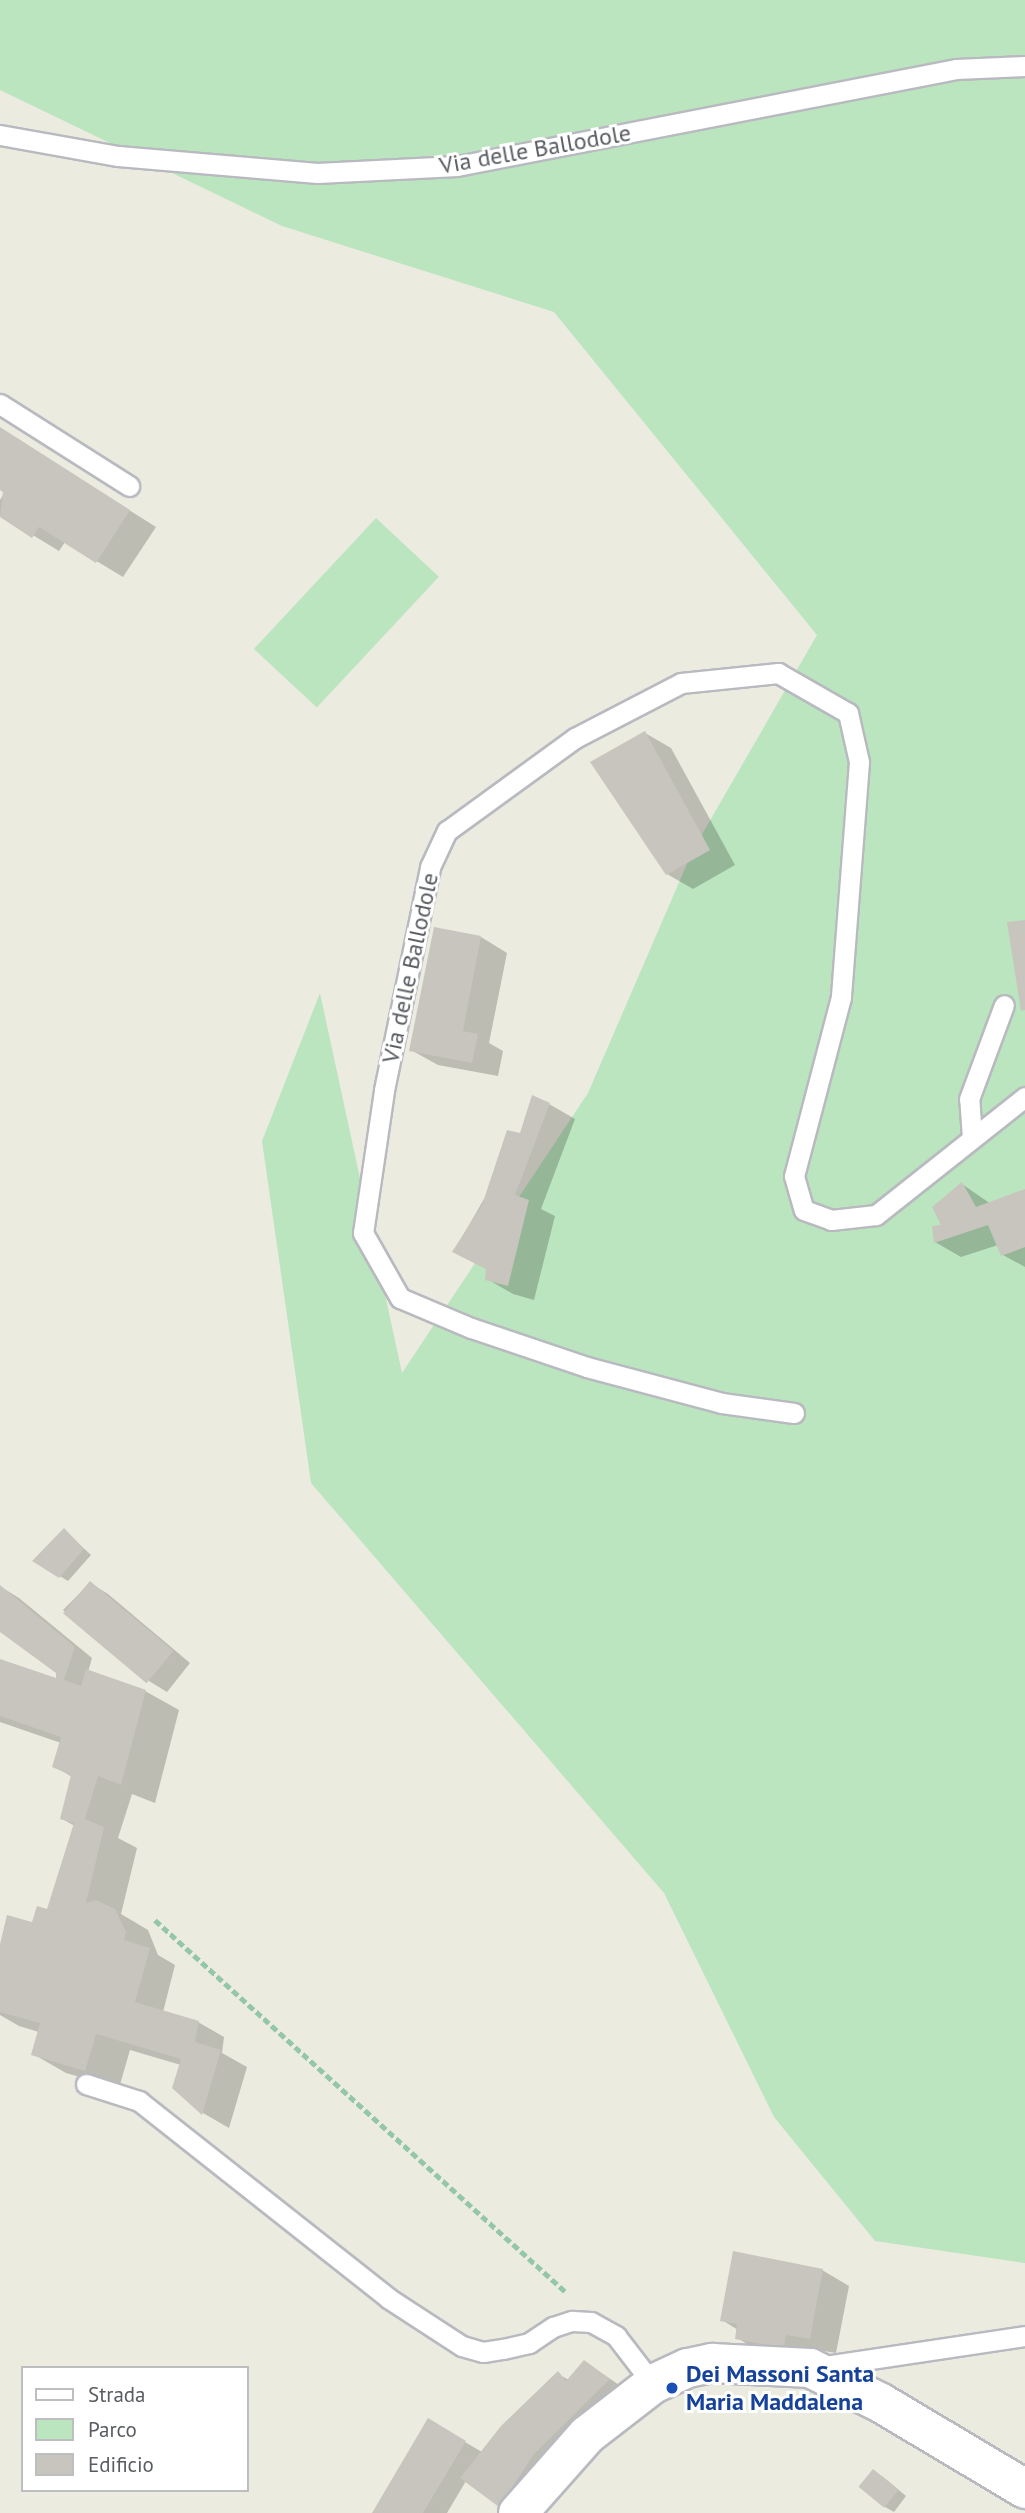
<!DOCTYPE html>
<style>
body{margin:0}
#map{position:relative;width:1025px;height:2513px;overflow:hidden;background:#ecebe0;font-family:"PT Sans",sans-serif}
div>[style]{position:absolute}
.green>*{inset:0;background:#bbe5bf;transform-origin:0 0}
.shadow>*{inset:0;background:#0003}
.building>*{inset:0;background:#c7c5bd;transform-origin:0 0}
.path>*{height:4.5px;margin-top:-2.25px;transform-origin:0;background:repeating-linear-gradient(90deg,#93c7a8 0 7px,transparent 0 10.5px)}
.roads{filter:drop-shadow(2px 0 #b8bac0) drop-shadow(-2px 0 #b8bac0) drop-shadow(0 2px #b8bac0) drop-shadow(0 -2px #b8bac0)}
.lane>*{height:19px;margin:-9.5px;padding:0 9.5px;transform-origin:9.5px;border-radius:9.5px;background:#fff}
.secondary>*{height:38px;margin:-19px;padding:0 19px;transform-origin:19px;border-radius:19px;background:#fff}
.dots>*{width:19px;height:19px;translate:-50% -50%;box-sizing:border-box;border:4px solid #fff;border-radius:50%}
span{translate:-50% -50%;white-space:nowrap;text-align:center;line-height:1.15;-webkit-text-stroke:6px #fff;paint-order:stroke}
.street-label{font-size:24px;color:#595c62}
.transit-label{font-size:24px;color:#164399;font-weight:700}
.left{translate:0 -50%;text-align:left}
.legend{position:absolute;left:21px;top:2366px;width:228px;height:126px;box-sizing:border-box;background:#fff;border:2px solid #bdbec0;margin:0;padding:9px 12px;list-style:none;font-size:21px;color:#595c62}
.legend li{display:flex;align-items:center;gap:14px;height:35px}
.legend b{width:35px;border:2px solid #bdbec0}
</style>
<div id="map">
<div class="green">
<i style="clip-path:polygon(0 0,1025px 0,1025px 2263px,875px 2241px,774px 2117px,664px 1893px,311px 1483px,262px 1141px,320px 993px,402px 1373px,588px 1093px,693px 850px,817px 635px,554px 312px,282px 226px,0 90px)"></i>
<i style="left:376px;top:518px;width:86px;height:179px;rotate:43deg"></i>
</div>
<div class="shadow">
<i style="clip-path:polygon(0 429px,156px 527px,123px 577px,65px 542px,59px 551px,0 515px,0 500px,5px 492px,0 488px)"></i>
<i style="clip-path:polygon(645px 733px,671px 748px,735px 865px,693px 889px,667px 874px)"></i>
<i style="clip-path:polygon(481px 937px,507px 953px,489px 1043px,503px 1051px,498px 1076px,438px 1065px,411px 1050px)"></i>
<i style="clip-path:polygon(549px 1104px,575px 1119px,541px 1209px,555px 1216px,534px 1300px,513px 1294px,487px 1279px,488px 1270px,454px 1251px,521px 1135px)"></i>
<i style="clip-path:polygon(962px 1184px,991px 1204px,1025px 1191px,1025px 1267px,1003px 1255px,998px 1245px,961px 1257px,935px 1242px)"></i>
<i style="clip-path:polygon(64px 1530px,91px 1555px,68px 1581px,35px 1561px)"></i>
<i style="clip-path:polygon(90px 1583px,108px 1594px,190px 1663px,167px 1692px,149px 1681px,63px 1610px)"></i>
<i style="clip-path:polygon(1px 1587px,19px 1598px,92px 1658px,88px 1672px,145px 1691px,179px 1710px,155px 1803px,132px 1794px,118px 1838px,137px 1848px,121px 1914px,148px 1930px,158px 1955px,175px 1965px,163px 2012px,198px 2022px,224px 2037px,222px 2053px,247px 2067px,229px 2128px,203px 2113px,174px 2088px,181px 2065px,130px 2050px,119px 2088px,66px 2073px,33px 2054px,39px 2032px,19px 2026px,0 2015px,0 1951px,48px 1911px,75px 1826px,62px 1819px,72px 1777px,54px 1766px,61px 1743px,0 1722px,0 1661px,57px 1680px,58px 1672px,0 1630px)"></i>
<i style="clip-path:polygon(822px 2270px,849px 2286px,836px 2353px,812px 2349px,810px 2362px,763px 2353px,737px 2338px,738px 2330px,722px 2320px)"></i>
<i style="clip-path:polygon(585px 2362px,634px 2395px,514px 2513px,466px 2481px,447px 2513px,374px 2513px,429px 2421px,482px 2452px,558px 2374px,569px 2380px)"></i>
<i style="clip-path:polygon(882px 2476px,906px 2496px,894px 2512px,885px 2507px)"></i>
</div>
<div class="building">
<i style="clip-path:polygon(0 427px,130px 510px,96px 563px,39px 527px,32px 538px,0 517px,3px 492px,0 490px)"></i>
<i style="clip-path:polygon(645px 731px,710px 850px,666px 875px,590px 762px)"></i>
<i style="clip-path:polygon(1025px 920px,1025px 1010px,1021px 1011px,1007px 922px)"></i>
<i style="clip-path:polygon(434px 927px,481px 936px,463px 1031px,478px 1034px,472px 1063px,409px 1051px)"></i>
<i style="clip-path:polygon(532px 1095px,550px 1103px,515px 1195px,529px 1200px,508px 1286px,485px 1280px,486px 1269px,452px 1252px,482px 1205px,507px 1130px,520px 1133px)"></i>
<i style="clip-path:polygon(962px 1182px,976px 1207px,1025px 1189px,1025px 1247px,1001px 1256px,988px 1225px,934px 1243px,932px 1226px,941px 1225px,932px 1207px)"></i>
<i style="clip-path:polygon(64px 1528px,84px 1549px,59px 1578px,32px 1561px)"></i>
<i style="left:90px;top:1581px;width:109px;height:42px;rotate:40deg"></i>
<i style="clip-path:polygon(0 1585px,75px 1647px,64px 1680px,81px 1686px,86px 1669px,146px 1690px,121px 1785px,98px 1776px,85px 1819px,104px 1827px,86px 1903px,96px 1900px,115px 1909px,126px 1932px,124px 1940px,150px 1948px,135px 2002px,199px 2021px,195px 2042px,221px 2050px,202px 2115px,172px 2088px,181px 2059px,96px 2034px,85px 2071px,31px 2055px,40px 2023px,0 2012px,0 1944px,7px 1915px,32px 1922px,37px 1906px,47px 1909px,74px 1823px,60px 1819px,71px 1775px,52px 1767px,61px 1737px,0 1716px,0 1659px,56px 1678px,56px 1673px,0 1632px)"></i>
<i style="clip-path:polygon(733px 2251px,823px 2269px,810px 2339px,786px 2335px,784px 2348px,735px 2339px,737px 2324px,720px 2321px)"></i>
<i style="clip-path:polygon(584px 2360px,610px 2379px,534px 2454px,499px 2507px,460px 2478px,501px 2426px,558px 2371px,566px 2381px)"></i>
<i style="clip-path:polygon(428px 2418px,466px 2441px,423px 2513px,372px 2513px)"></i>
<i style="left:873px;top:2469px;width:33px;height:23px;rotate:39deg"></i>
</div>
<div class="path">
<i style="left:155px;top:1920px;width:556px;rotate:42.16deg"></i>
</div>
<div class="roads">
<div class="lane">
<i style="left:0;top:135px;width:120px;rotate:10.1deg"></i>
<i style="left:118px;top:156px;width:200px;rotate:4.9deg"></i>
<i style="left:317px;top:173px;width:140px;rotate:-2.9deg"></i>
<i style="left:457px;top:166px;width:508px;rotate:-11deg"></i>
<i style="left:956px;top:69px;width:69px;rotate:-2.5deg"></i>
<i style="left:0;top:404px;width:153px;rotate:32.4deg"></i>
<i style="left:972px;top:1138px;width:39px;rotate:-94deg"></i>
<i style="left:969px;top:1099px;width:100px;rotate:-69.6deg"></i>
<i style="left:794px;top:1413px;width:73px;rotate:-172.1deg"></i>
<i style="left:722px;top:1403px;width:140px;rotate:-165.1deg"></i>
<i style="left:587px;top:1367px;width:122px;rotate:-161.4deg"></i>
<i style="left:471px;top:1328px;width:77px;rotate:-157.1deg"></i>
<i style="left:400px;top:1298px;width:75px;rotate:-119.6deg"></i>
<i style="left:363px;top:1233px;width:145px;rotate:-81.6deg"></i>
<i style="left:384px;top:1090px;width:228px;rotate:-78.3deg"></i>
<i style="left:430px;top:867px;width:40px;rotate:-65deg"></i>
<i style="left:447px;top:831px;width:158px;rotate:-36deg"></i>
<i style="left:575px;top:738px;width:119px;rotate:-27.4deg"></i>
<i style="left:681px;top:683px;width:98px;rotate:-5.9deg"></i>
<i style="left:778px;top:673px;width:81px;rotate:29.7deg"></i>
<i style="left:848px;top:713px;width:50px;rotate:77.3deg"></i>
<i style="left:859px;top:762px;width:236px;rotate:94.4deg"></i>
<i style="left:841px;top:997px;width:185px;rotate:104.7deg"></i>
<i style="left:794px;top:1176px;width:35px;rotate:74deg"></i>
<i style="left:804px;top:1210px;width:29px;rotate:20deg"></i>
<i style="left:831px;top:1220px;width:45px;rotate:-6.3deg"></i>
<i style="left:876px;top:1215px;width:190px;rotate:-38.4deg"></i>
<i style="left:86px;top:2084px;width:56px;rotate:17.8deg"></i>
<i style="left:139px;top:2101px;width:318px;rotate:38.3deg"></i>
<i style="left:388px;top:2298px;width:88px;rotate:33deg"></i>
<i style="left:462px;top:2346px;width:22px;rotate:16deg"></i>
<i style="left:483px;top:2352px;width:20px;rotate:-9deg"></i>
<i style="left:503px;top:2349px;width:27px;rotate:-13deg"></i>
<i style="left:529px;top:2343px;width:29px;rotate:-34deg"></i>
<i style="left:553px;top:2327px;width:20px;rotate:-18deg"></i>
<i style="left:572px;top:2321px;width:19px;rotate:3deg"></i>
<i style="left:591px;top:2322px;width:29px;rotate:29deg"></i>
<i style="left:616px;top:2336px;width:61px;rotate:52.4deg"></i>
<i style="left:818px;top:2367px;width:209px;rotate:-8.5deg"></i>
</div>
<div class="secondary">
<i style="left:518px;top:2513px;width:104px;rotate:-48.5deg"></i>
<i style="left:587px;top:2435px;width:83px;rotate:-37.7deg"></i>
<i style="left:653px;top:2384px;width:38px;rotate:-25deg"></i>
<i style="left:688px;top:2368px;width:25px;rotate:-12deg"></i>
<i style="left:712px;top:2363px;width:98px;rotate:2.9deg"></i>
<i style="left:810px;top:2368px;width:79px;rotate:26.2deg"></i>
<i style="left:881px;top:2403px;width:168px;rotate:30.8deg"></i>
</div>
</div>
<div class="dots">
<i style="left:672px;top:2388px;background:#1a4fb4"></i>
</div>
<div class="street-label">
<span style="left:535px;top:149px;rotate:-10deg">Via delle Ballodole</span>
<span style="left:410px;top:968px;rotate:-78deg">Via delle Ballodole</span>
</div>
<div class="transit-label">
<span class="left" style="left:686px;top:2388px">Dei Massoni Santa<br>Maria Maddalena</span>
</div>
<ul class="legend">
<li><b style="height:9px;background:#fff"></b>Strada</li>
<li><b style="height:19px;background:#bbe5bf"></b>Parco</li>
<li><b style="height:19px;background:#c7c5bd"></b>Edificio</li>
</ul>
</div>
